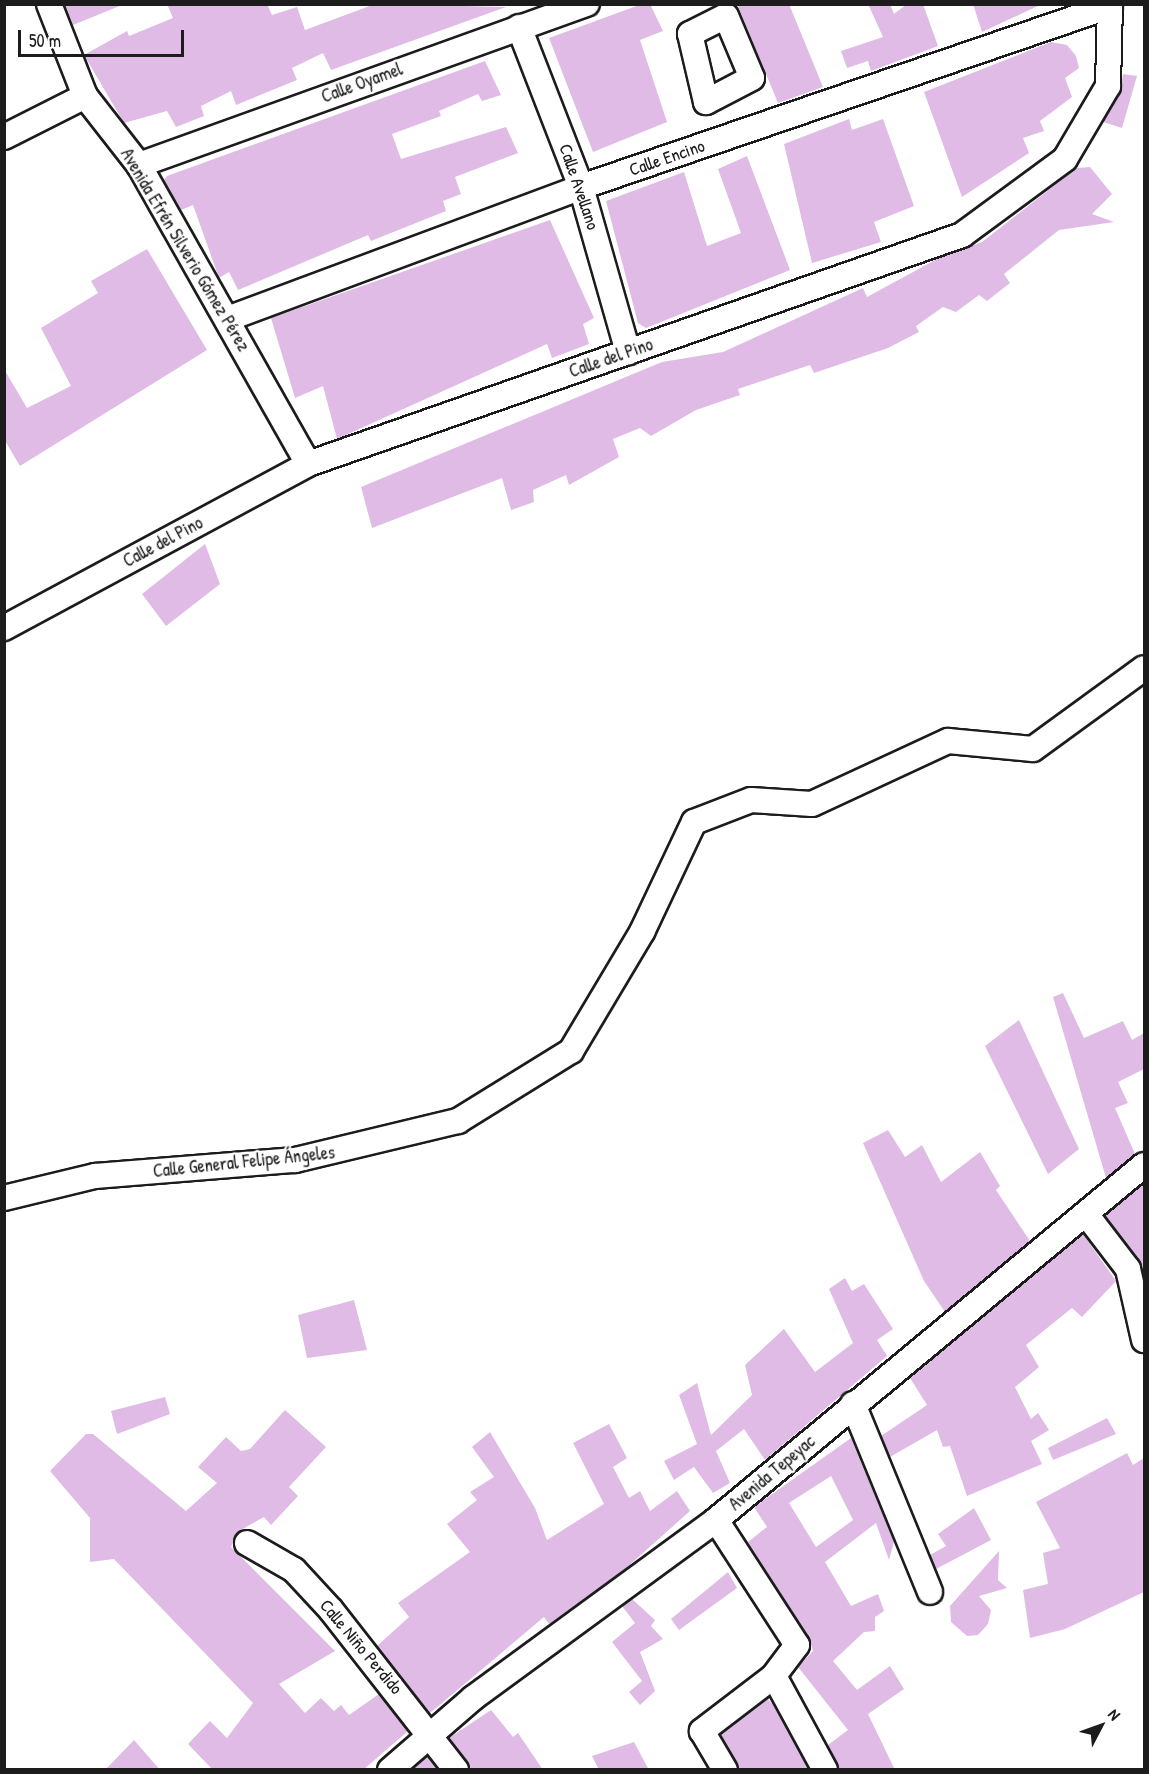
<!DOCTYPE html>
<meta charset="utf-8">
<style>
body{margin:0}
#map{position:relative;width:1149px;height:1774px;overflow:hidden;background:#fff;font-family:"Patrick Hand",sans-serif}
div>[style]{position:absolute}
.building>*{inset:0;background:#dfbbe6}
.roads{filter:drop-shadow(2px 0 #1c1c1c) drop-shadow(-2px 0 #1c1c1c) drop-shadow(0 2px #1c1c1c) drop-shadow(0 -2px #1c1c1c)}
.minor>*{height:24px;margin:-12px;padding:0 12px;transform-origin:12px;border-radius:12px;background:#fff}
span{translate:-50% -50%;white-space:nowrap;text-align:center;line-height:1.15;-webkit-text-stroke:4.5px #fff;paint-order:stroke}
.street-label{font-size:18px;color:#1c1c1c}
.frame{position:absolute;inset:0;border:6px solid #1c1c1c;pointer-events:none}
.north{position:absolute;left:1071px;top:1696px;width:60px;height:60px;-webkit-text-stroke:4px #fff;paint-order:stroke;rotate:49deg;font-size:16px;font-weight:700;line-height:24px;text-align:center;color:#1c1c1c}
.north::after{content:'';display:block;margin:auto;width:21px;height:27px;background:#1c1c1c;clip-path:polygon(50% 0,100% 100%,50% 72%,0 100%)}
.scale{position:absolute;left:18px;top:30px;width:166px;height:27px;box-sizing:border-box;border:3px solid #1c1c1c;border-top:0;padding-left:8px;font-size:18px;line-height:21px;white-space:nowrap;color:#1c1c1c;-webkit-text-stroke:4px #fff;paint-order:stroke}
</style>
<div id="map">
<div class="building">
<i style="clip-path:polygon(64px 4px,122px 4px,122px 5px,73px 25px)"></i>
<i style="clip-path:polygon(167px 4px,267px 4px,272px 15px,297px 7px,305px 30px,375px 4px,506px 7px,331px 70px,323px 53px,292px 68px,297px 80px,236px 105px,231px 91px,201px 106px,204px 116px,176px 127px,167px 111px,124px 123px,84px 55px,127px 31px,129px 36px,173px 18px)"></i>
<i style="clip-path:polygon(642px 4px,650px 4px,663px 31px,640px 40px,667px 122px,593px 152px,549px 38px)"></i>
<i style="clip-path:polygon(737px 4px,789px 4px,823px 87px,778px 103px)"></i>
<i style="clip-path:polygon(868px 4px,890px 4px,894px 14px,907px 4px,923px 4px,938px 46px,871px 71px,868px 61px,847px 68px,841px 51px,883px 37px)"></i>
<i style="clip-path:polygon(973px 4px,1042px 4px,982px 32px)"></i>
<i style="clip-path:polygon(1051px 42px,1067px 45px,1076px 56px,1079px 68px,1065px 78px,1072px 97px,1040px 121px,1044px 131px,1023px 138px,1029px 153px,962px 197px,924px 92px)"></i>
<i style="clip-path:polygon(485px 61px,501px 95px,482px 101px,478px 94px,439px 111px,441px 116px,392px 134px,401px 159px,506px 127px,518px 153px,455px 177px,461px 194px,443px 201px,446px 211px,371px 241px,368px 235px,238px 290px,229px 272px,219px 278px,193px 205px,181px 210px,164px 180px,167px 176px)"></i>
<i style="clip-path:polygon(1123px 74px,1137px 76px,1122px 128px,1103px 122px,1120px 93px)"></i>
<i style="clip-path:polygon(849px 119px,852px 130px,883px 119px,914px 206px,874px 222px,881px 242px,812px 263px,784px 144px)"></i>
<i style="clip-path:polygon(747px 156px,790px 270px,646px 328px,638px 323px,606px 201px,684px 172px,707px 246px,741px 233px,718px 169px)"></i>
<i style="clip-path:polygon(1090px 167px,1112px 194px,1092px 214px,1114px 222px,1059px 230px,1004px 274px,1010px 283px,987px 301px,979px 295px,956px 312px,943px 307px,916px 326px,919px 332px,888px 348px,814px 373px,810px 365px,738px 389px,740px 395px,696px 410px,651px 436px,640px 428px,613px 439px,619px 457px,569px 485px,566px 475px,533px 490px,534px 502px,511px 510px,502px 478px,372px 528px,361px 487px,662px 362px,723px 352px,863px 288px,867px 297px,937px 259px,982px 242px,1077px 168px)"></i>
<i style="clip-path:polygon(550px 220px,594px 318px,583px 324px,589px 344px,552px 358px,547px 344px,337px 439px,323px 386px,295px 398px,271px 318px)"></i>
<i style="clip-path:polygon(147px 249px,207px 350px,20px 466px,4px 439px,4px 369px,27px 408px,71px 386px,41px 328px,98px 293px,91px 281px)"></i>
<i style="clip-path:polygon(205px 544px,220px 584px,166px 626px,142px 594px)"></i>
<i style="clip-path:polygon(1063px 993px,1084px 1038px,1123px 1021px,1132px 1040px,1144px 1033px,1144px 1069px,1118px 1082px,1128px 1103px,1115px 1108px,1135px 1154px,1106px 1178px,1053px 997px)"></i>
<i style="clip-path:polygon(1019px 1020px,1079px 1149px,1048px 1174px,985px 1046px)"></i>
<i style="clip-path:polygon(888px 1130px,905px 1157px,922px 1145px,941px 1182px,980px 1152px,1000px 1186px,996px 1190px,1030px 1241px,945px 1312px,924px 1281px,863px 1143px)"></i>
<i style="clip-path:polygon(1144px 1183px,1144px 1277px,1139px 1260px,1105px 1216px)"></i>
<i style="clip-path:polygon(1083px 1234px,1116px 1281px,1082px 1317px,1072px 1308px,1026px 1345px,1039px 1367px,1015px 1387px,1031px 1419px,1038px 1413px,1049px 1430px,1031px 1441px,1042px 1464px,967px 1496px,950px 1446px,943px 1447px,937px 1430px,890px 1457px,881px 1436px,927px 1405px,910px 1378px)"></i>
<i style="clip-path:polygon(845px 1278px,852px 1291px,864px 1284px,893px 1329px,877px 1340px,887px 1356px,765px 1460px,744px 1429px,716px 1451px,730px 1483px,713px 1493px,694px 1467px,674px 1480px,664px 1461px,697px 1444px,679px 1395px,697px 1383px,711px 1435px,752px 1395px,745px 1365px,784px 1329px,815px 1372px,853px 1343px,829px 1289px)"></i>
<i style="clip-path:polygon(354px 1300px,367px 1350px,307px 1358px,298px 1315px)"></i>
<i style="clip-path:polygon(165px 1397px,170px 1414px,117px 1434px,111px 1411px)"></i>
<i style="clip-path:polygon(285px 1410px,326px 1447px,289px 1487px,298px 1496px,271px 1525px,264px 1517px,239px 1531px,231px 1547px,335px 1651px,279px 1684px,305px 1713px,321px 1698px,334px 1711px,341px 1705px,349px 1715px,379px 1694px,408px 1731px,363px 1770px,213px 1770px,188px 1744px,210px 1721px,227px 1738px,253px 1703px,114px 1559px,90px 1562px,90px 1518px,50px 1471px,86px 1434px,93px 1434px,186px 1511px,217px 1483px,198px 1467px,226px 1437px,241px 1451px,250px 1449px)"></i>
<i style="clip-path:polygon(1107px 1418px,1116px 1434px,1053px 1460px,1048px 1448px)"></i>
<i style="clip-path:polygon(609px 1424px,627px 1458px,613px 1467px,629px 1498px,640px 1491px,650px 1511px,677px 1491px,690px 1511px,625px 1569px,549px 1624px,544px 1617px,430px 1713px,377px 1646px,409px 1617px,398px 1603px,470px 1552px,447px 1524px,477px 1500px,470px 1492px,494px 1477px,472px 1447px,490px 1432px,535px 1508px,547px 1540px,604px 1504px,573px 1443px)"></i>
<i style="clip-path:polygon(evenodd,851px 1438px,894px 1542px,889px 1560px,876px 1523px,825px 1562px,851px 1606px,878px 1594px,884px 1611px,875px 1617px,875px 1631px,864px 1632px,833px 1661px,857px 1690px,890px 1666px,904px 1689px,868px 1714px,895px 1770px,839px 1770px,828px 1745px,848px 1730px,798px 1667px,813px 1651px,809px 1638px,748px 1542px,767px 1527px,754px 1507px,851px 1438px,831px 1476px,853px 1520px,816px 1547px,789px 1503px,831px 1476px)"></i>
<i style="clip-path:polygon(1127px 1453px,1133px 1465px,1144px 1458px,1144px 1592px,1065px 1629px,1030px 1638px,1023px 1590px,1048px 1584px,1043px 1553px,1060px 1548px,1036px 1502px)"></i>
<i style="clip-path:polygon(974px 1508px,991px 1540px,936px 1569px,930px 1555px,946px 1546px,938px 1534px)"></i>
<i style="clip-path:polygon(999px 1551px,998px 1580px,1007px 1588px,979px 1596px,991px 1610px,988px 1624px,978px 1635px,967px 1636px,951px 1622px,950px 1606px)"></i>
<i style="clip-path:polygon(728px 1572px,737px 1588px,679px 1630px,671px 1619px)"></i>
<i style="clip-path:polygon(632px 1599px,655px 1620px,651px 1626px,663px 1639px,640px 1652px,655px 1691px,640px 1705px,629px 1692px,642px 1681px,612px 1642px,635px 1623px,622px 1606px)"></i>
<i style="clip-path:polygon(768px 1699px,773px 1705px,809px 1770px,739px 1768px,721px 1735px)"></i>
<i style="clip-path:polygon(491px 1710px,513px 1737px,518px 1733px,543px 1770px,470px 1770px,449px 1738px)"></i>
<i style="clip-path:polygon(134px 1740px,160px 1770px,105px 1770px)"></i>
<i style="clip-path:polygon(634px 1742px,649px 1770px,599px 1770px,592px 1756px)"></i>
<i style="clip-path:polygon(427px 1756px,438px 1770px,412px 1770px)"></i>
</div>
<div class="roads">
<div class="minor">
<i style="left:49px;top:4px;width:99px;rotate:68.6deg"></i>
<i style="left:85px;top:96px;width:88px;rotate:52deg"></i>
<i style="left:139px;top:165px;width:343px;rotate:60.5deg"></i>
<i style="left:726px;top:16px;width:67px;rotate:67.2deg"></i>
<i style="left:752px;top:78px;width:52px;rotate:152.4deg"></i>
<i style="left:706px;top:102px;width:70px;rotate:-103.2deg"></i>
<i style="left:690px;top:34px;width:40px;rotate:-26.6deg"></i>
<i style="left:519px;top:27px;width:172px;rotate:68.8deg"></i>
<i style="left:581px;top:187px;width:172px;rotate:74.1deg"></i>
<i style="left:4px;top:137px;width:91px;rotate:-26.8deg"></i>
<i style="left:139px;top:165px;width:476px;rotate:-19.8deg"></i>
<i style="left:227px;top:319px;width:378px;rotate:-20.4deg"></i>
<i style="left:581px;top:187px;width:559px;rotate:-18.89deg"></i>
<i style="left:4px;top:628px;width:345px;rotate:-28.3deg"></i>
<i style="left:308px;top:464px;width:693px;rotate:-19.3deg"></i>
<i style="left:962px;top:235px;width:128px;rotate:-36.4deg"></i>
<i style="left:1065px;top:159px;width:85px;rotate:-59.5deg"></i>
<i style="left:1108px;top:86px;width:82px;rotate:-88.6deg"></i>
<i style="left:4px;top:1198px;width:94px;rotate:-13.6deg"></i>
<i style="left:95px;top:1176px;width:201px;rotate:-4.6deg"></i>
<i style="left:295px;top:1160px;width:168px;rotate:-13.5deg"></i>
<i style="left:458px;top:1121px;width:133px;rotate:-31.8deg"></i>
<i style="left:571px;top:1051px;width:139px;rotate:-59.2deg"></i>
<i style="left:642px;top:932px;width:122px;rotate:-64.7deg"></i>
<i style="left:694px;top:822px;width:61px;rotate:-21.1deg"></i>
<i style="left:751px;top:800px;width:61px;rotate:3.8deg"></i>
<i style="left:812px;top:804px;width:150px;rotate:-24.9deg"></i>
<i style="left:948px;top:741px;width:85px;rotate:5.4deg"></i>
<i style="left:1033px;top:749px;width:137px;rotate:-36.1deg"></i>
<i style="left:1086px;top:1214px;width:69px;rotate:52.6deg"></i>
<i style="left:1128px;top:1269px;width:73px;rotate:77.3deg"></i>
<i style="left:853px;top:1404px;width:203px;rotate:67.7deg"></i>
<i style="left:716px;top:1520px;width:149px;rotate:57.1deg"></i>
<i style="left:797px;top:1645px;width:39px;rotate:127deg"></i>
<i style="left:774px;top:1676px;width:91px;rotate:142.6deg"></i>
<i style="left:702px;top:1731px;width:45px;rotate:59.5deg"></i>
<i style="left:247px;top:1543px;width:54px;rotate:29.9deg"></i>
<i style="left:294px;top:1570px;width:54px;rotate:47.2deg"></i>
<i style="left:331px;top:1610px;width:203px;rotate:52deg"></i>
<i style="left:774px;top:1676px;width:107px;rotate:61.5deg"></i>
<i style="left:390px;top:1770px;width:110px;rotate:-40.9deg"></i>
<i style="left:473px;top:1698px;width:301px;rotate:-36.2deg"></i>
<i style="left:716px;top:1520px;width:556px;rotate:-39.67deg"></i>
</div>
</div>
<div class="street-label">
<span style="left:362px;top:83px;rotate:-20deg">Calle Oyamel</span>
<span style="left:667px;top:158px;rotate:-19deg">Calle Encino</span>
<span style="left:579px;top:187px;rotate:71deg">Calle Avellano</span>
<span style="left:185px;top:250px;rotate:59deg">Avenida Efrén Silverio Gómez Pérez</span>
<span style="left:611px;top:358px;rotate:-19deg">Calle del Pino</span>
<span style="left:163px;top:542px;rotate:-28deg">Calle del Pino</span>
<span style="left:244px;top:1162px;rotate:-6deg">Calle General Felipe Ángeles</span>
<span style="left:772px;top:1473px;rotate:-40deg">Avenida Tepeyac</span>
<span style="left:361px;top:1647px;rotate:50deg">Calle Niño Perdido</span>
</div>
<div class="frame"></div>
<div class="north">N</div>
<div class="scale">50 m</div>
</div>
